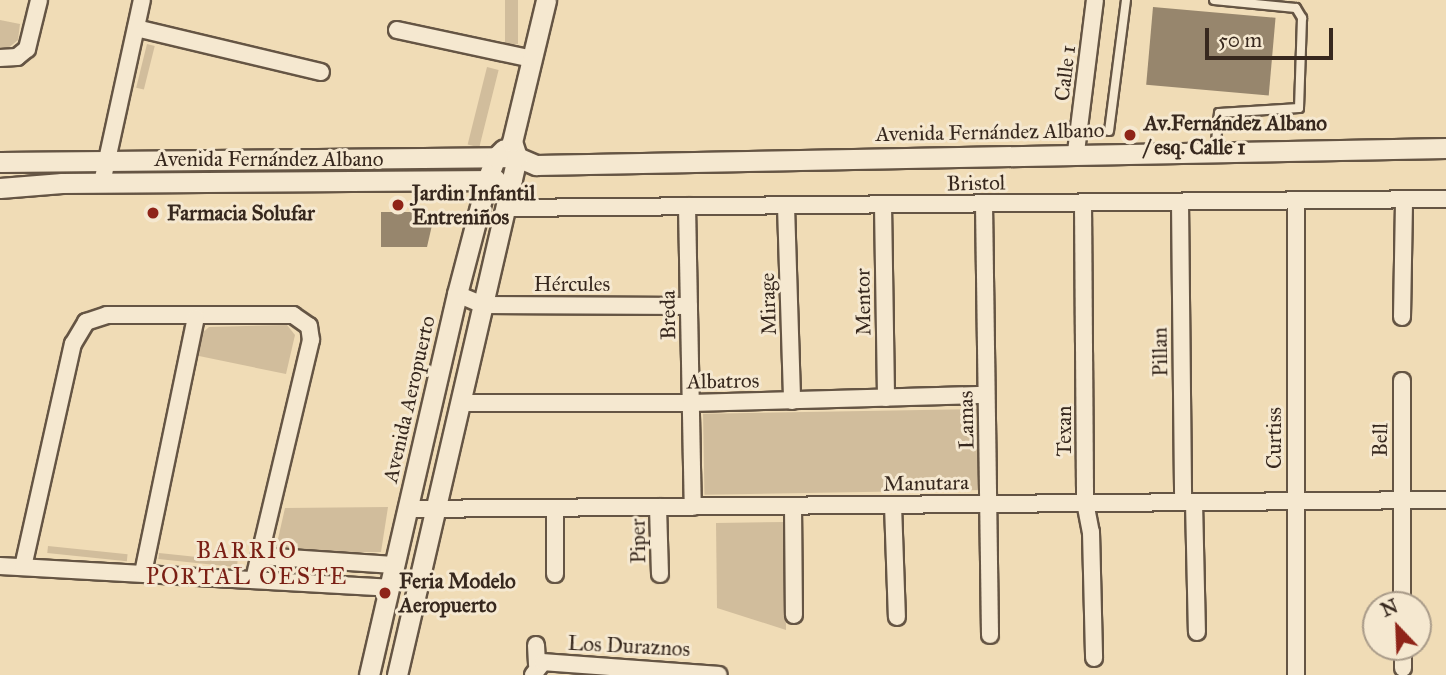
<!DOCTYPE html>
<meta charset="utf-8">
<style>
body{margin:0}
#map{position:relative;width:1446px;height:675px;overflow:hidden;background:#f0dcb6;font-family:"IM FELL Great Primer",serif}
div>[style]{position:absolute}
.green>*{inset:0;background:#d1bd9c;transform-origin:0 0}
.building>*{inset:0;background:#97866d;transform-origin:0 0}
.roads{filter:drop-shadow(2px 0 #655544) drop-shadow(-2px 0 #655544) drop-shadow(0 2px #655544) drop-shadow(0 -2px #655544)}
.service>*{height:8px;margin:-4px;padding:0 4px;transform-origin:4px;border-radius:4px;background:#f5e8d0}
.minor>*{height:16px;margin:-8px;padding:0 8px;transform-origin:8px;border-radius:8px;background:#f5e8d0}
.tertiary>*{height:19px;margin:-9.5px;padding:0 9.5px;transform-origin:9.5px;border-radius:9.5px;background:#f5e8d0}
.dots>*{width:19px;height:19px;translate:-50% -50%;box-sizing:border-box;border:4px solid #f5e8d0;border-radius:50%}
span{translate:-50% -50%;white-space:nowrap;text-align:center;line-height:1.15;-webkit-text-stroke:6px #f5e8d0;paint-order:stroke}
.street-label{font-size:21px;color:#37281e}
.poi-label{font-size:21px;color:#37281e;font-weight:700}
.left{translate:0 -50%;text-align:left}
.neighbourhood-label{font-size:23px;color:#7a1f14;letter-spacing:2px}
.north{position:absolute;left:1362px;top:591px;width:70px;height:70px;box-sizing:border-box;background:#f5e8d0;border:2px solid #a99b89;border-radius:50%;rotate:337deg;font-size:19px;font-weight:700;line-height:28px;text-align:center;color:#37281e}
.north::after{content:'';display:block;margin:auto;width:24px;height:32px;background:#8f2418;clip-path:polygon(50% 0,100% 100%,50% 72%,0 100%)}
.scale{position:absolute;left:1205px;top:28px;width:128px;height:32px;box-sizing:border-box;border:4px solid #37281e;border-top:0;padding-left:9px;font-size:21px;line-height:24px;white-space:nowrap;color:#37281e;-webkit-text-stroke:5px #f5e8d0;paint-order:stroke}
</style>
<div id="map">
<div class="green">
<i style="left:505px;top:0;width:13px;height:44px"></i>
<i style="clip-path:polygon(0 20px,20px 24px,18px 40px,7px 49px,0 48px)"></i>
<i style="left:147px;top:44px;width:8px;height:45px;rotate:14deg"></i>
<i style="left:487px;top:67px;width:12px;height:80px;rotate:14deg"></i>
<i style="clip-path:polygon(287px 325px,295px 335px,286px 374px,199px 356px,200px 335px,209px 327px)"></i>
<i style="left:980px;top:409px;width:81px;height:277px;rotate:89deg"></i>
<i style="clip-path:polygon(388px 507px,381px 552px,275px 552px,285px 508px)"></i>
<i style="clip-path:polygon(785px 522px,786px 630px,717px 608px,716px 523px)"></i>
<i style="left:48px;top:546px;width:80px;height:7px;rotate:6deg"></i>
<i style="left:159px;top:553px;width:79px;height:6px;rotate:6deg"></i>
</div>
<div class="building">
<i style="left:1153px;top:7px;width:123px;height:78px;rotate:5deg"></i>
<i style="clip-path:polygon(381px 212px,435px 212px,427px 247px,381px 247px)"></i>
</div>
<div class="roads">
<div class="service">
<i style="left:1214px;top:0;width:82px;rotate:5.6deg"></i>
<i style="left:1296px;top:8px;width:12px;rotate:59deg"></i>
<i style="left:1302px;top:18px;width:90px;rotate:91.9deg"></i>
<i style="left:1299px;top:108px;width:80px;rotate:176.4deg"></i>
<i style="left:1219px;top:113px;width:37px;rotate:96deg"></i>
<i style="left:1109px;top:131px;width:132px;rotate:-82.6deg"></i>
</div>
<div class="minor">
<i style="left:136px;top:28px;width:190px;rotate:13.4deg"></i>
<i style="left:397px;top:30px;width:138px;rotate:12.1deg"></i>
<i style="left:0;top:58px;width:17px;rotate:-3deg"></i>
<i style="left:17px;top:57px;width:13px;rotate:-39deg"></i>
<i style="left:27px;top:49px;width:50px;rotate:-76.2deg"></i>
<i style="left:1076px;top:152px;width:153px;rotate:-82.9deg"></i>
<i style="left:102px;top:183px;width:187px;rotate:-77.7deg"></i>
<i style="left:1180px;top:202px;width:300px;rotate:89.4deg"></i>
<i style="left:1083px;top:203px;width:299px;rotate:89.6deg"></i>
<i style="left:1085px;top:502px;width:31px;rotate:79deg"></i>
<i style="left:1091px;top:532px;width:126px;rotate:88.6deg"></i>
<i style="left:984px;top:204px;width:431px;rotate:89.2deg"></i>
<i style="left:883px;top:205px;width:193px;rotate:89.1deg"></i>
<i style="left:687px;top:206px;width:301px;rotate:88.9deg"></i>
<i style="left:786px;top:206px;width:195px;rotate:88.2deg"></i>
<i style="left:506px;top:208px;width:940px;rotate:-0.55deg"></i>
<i style="left:457px;top:294px;width:28px;rotate:23deg"></i>
<i style="left:483px;top:305px;width:206px;rotate:0.3deg"></i>
<i style="left:1402px;top:317px;width:117px;rotate:-89deg"></i>
<i style="left:1402px;top:381px;width:224px;rotate:90deg"></i>
<i style="left:460px;top:403px;width:231px"></i>
<i style="left:691px;top:403px;width:295px;rotate:-1.6deg"></i>
<i style="left:1194px;top:502px;width:130px;rotate:88.7deg"></i>
<i style="left:893px;top:505px;width:112px;rotate:88deg"></i>
<i style="left:793px;top:506px;width:109px;rotate:89.5deg"></i>
<i style="left:658px;top:507px;width:67px;rotate:88.3deg"></i>
<i style="left:407px;top:509px;width:1039px;rotate:-0.5deg"></i>
<i style="left:259px;top:556px;width:135px;rotate:3.8deg"></i>
<i style="left:0;top:566px;width:390px;rotate:3.2deg"></i>
<i style="left:23px;top:567px;width:229px;rotate:-77.4deg"></i>
<i style="left:73px;top:344px;width:26px;rotate:-59deg"></i>
<i style="left:86px;top:322px;width:22px;rotate:-18deg"></i>
<i style="left:107px;top:315px;width:186px"></i>
<i style="left:293px;top:315px;width:19px;rotate:35deg"></i>
<i style="left:309px;top:326px;width:14px;rotate:82deg"></i>
<i style="left:311px;top:340px;width:246px;rotate:103.4deg"></i>
<i style="left:143px;top:573px;width:261px;rotate:-78.3deg"></i>
<i style="left:555px;top:574px;width:66px;rotate:-90deg"></i>
<i style="left:536px;top:645px;width:20px;rotate:87deg"></i>
<i style="left:1403px;top:647px;width:21px;rotate:90deg"></i>
<i style="left:533px;top:675px;width:16px;rotate:-52deg"></i>
<i style="left:543px;top:662px;width:176px;rotate:4.2deg"></i>
<i style="left:1296px;top:675px;width:474px;rotate:-90deg"></i>
</div>
<div class="tertiary">
<i style="left:0;top:162px;width:517px;rotate:-0.55deg"></i>
<i style="left:517px;top:157px;width:21px;rotate:23deg"></i>
<i style="left:536px;top:165px;width:910px;rotate:-1.07deg"></i>
<i style="left:0;top:188px;width:62px;rotate:-4.6deg"></i>
<i style="left:62px;top:183px;width:434px;rotate:-0.4deg"></i>
<i style="left:369px;top:675px;width:391px;rotate:-77deg"></i>
<i style="left:457px;top:294px;width:118px;rotate:-75.3deg"></i>
<i style="left:487px;top:180px;width:25px;rotate:-69deg"></i>
<i style="left:496px;top:157px;width:11px;rotate:-45deg"></i>
<i style="left:397px;top:675px;width:509px;rotate:-76.95deg"></i>
<i style="left:512px;top:179px;width:23px;rotate:-77deg"></i>
<i style="left:517px;top:157px;width:16px;rotate:-108deg"></i>
<i style="left:512px;top:142px;width:146px;rotate:-76.5deg"></i>
</div>
</div>
<div class="dots">
<i style="left:1130px;top:135px;background:#8f2418"></i>
<i style="left:398px;top:205px;background:#8f2418"></i>
<i style="left:153px;top:213px;background:#8f2418"></i>
<i style="left:385px;top:593px;background:#8f2418"></i>
</div>
<div class="street-label">
<span style="left:1065px;top:73px;rotate:-83deg">Calle 1</span>
<span style="left:990px;top:132px;rotate:-1deg">Avenida Fernández Albano</span>
<span style="left:269px;top:159px">Avenida Fernández Albano</span>
<span style="left:976px;top:183px;rotate:-1deg">Bristol</span>
<span style="left:572px;top:284px">Hércules</span>
<span style="left:863px;top:302px;rotate:-91deg">Mentor</span>
<span style="left:768px;top:304px;rotate:-92deg">Mirage</span>
<span style="left:668px;top:315px;rotate:-91deg">Breda</span>
<span style="left:1160px;top:352px;rotate:-91deg">Pillan</span>
<span style="left:723px;top:381px;rotate:-1deg">Albatros</span>
<span style="left:409px;top:399px;rotate:-77deg">Avenida Aeropuerto</span>
<span style="left:966px;top:420px;rotate:-91deg">Lamas</span>
<span style="left:1064px;top:431px;rotate:-90deg">Texan</span>
<span style="left:1274px;top:438px;rotate:-90deg">Curtiss</span>
<span style="left:1380px;top:440px;rotate:-89deg">Bell</span>
<span style="left:926px;top:483px;rotate:-1deg">Manutara</span>
<span style="left:638px;top:541px;rotate:-91deg">Piper</span>
<span style="left:629px;top:646px;rotate:3deg">Los Duraznos</span>
</div>
<div class="poi-label">
<span class="left" style="left:1144px;top:135px">Av.Fernández Albano<br>/ esq. Calle 1</span>
<span class="left" style="left:412px;top:205px">Jardin Infantil<br>Entreniños</span>
<span class="left" style="left:167px;top:213px">Farmacia Solufar</span>
<span class="left" style="left:399px;top:593px">Feria Modelo<br>Aeropuerto</span>
</div>
<div class="neighbourhood-label">
<span style="left:247px;top:563px">BARRIO<br>PORTAL OESTE</span>
</div>
<div class="north">N</div>
<div class="scale">50 m</div>
</div>
